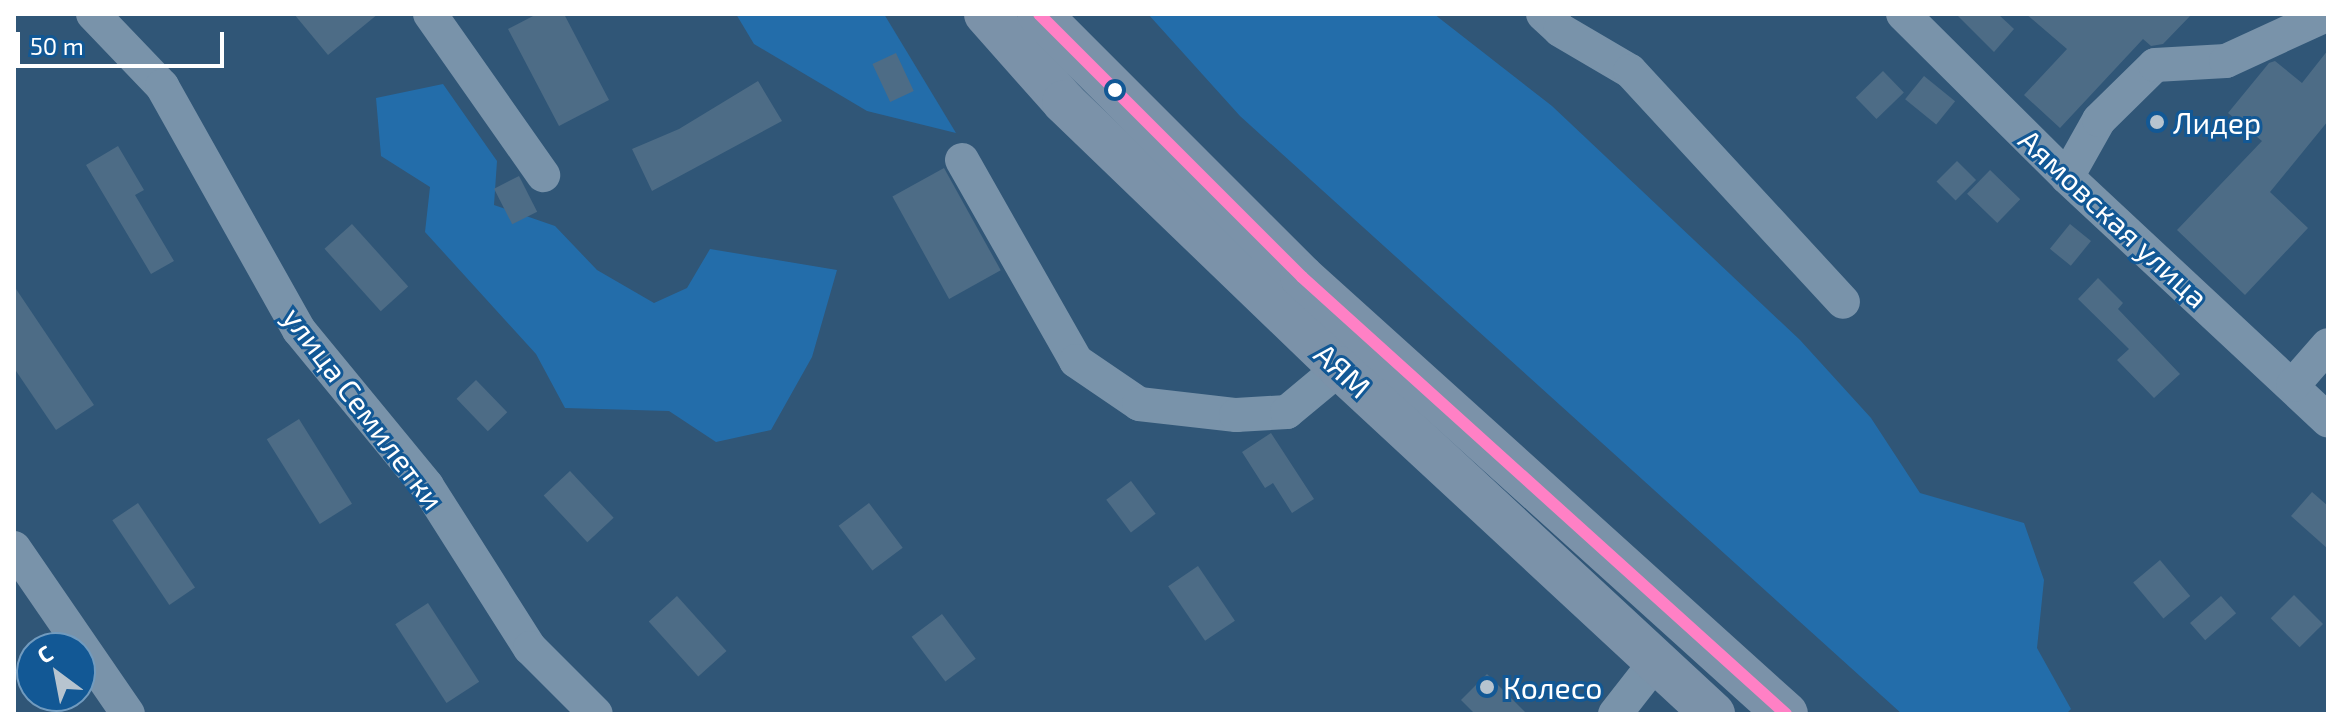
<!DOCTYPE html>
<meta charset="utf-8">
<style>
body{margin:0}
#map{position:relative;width:2342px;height:728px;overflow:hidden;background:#305677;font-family:"Exo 2",sans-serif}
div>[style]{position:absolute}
.green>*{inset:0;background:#236daa}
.building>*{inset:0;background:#4d6c86;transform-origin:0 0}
.minor>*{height:34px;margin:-17px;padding:0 17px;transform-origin:17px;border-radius:17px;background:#7993aa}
.highway>*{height:44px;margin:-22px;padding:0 22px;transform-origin:22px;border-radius:22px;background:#7b92a9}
.bus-1>*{height:12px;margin:-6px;padding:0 6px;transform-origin:6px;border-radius:6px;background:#ff80c5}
.dots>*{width:22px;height:22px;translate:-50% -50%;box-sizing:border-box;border:4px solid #125895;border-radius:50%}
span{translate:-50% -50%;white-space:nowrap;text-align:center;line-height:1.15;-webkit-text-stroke:6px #125895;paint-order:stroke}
.poi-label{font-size:30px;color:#fff}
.left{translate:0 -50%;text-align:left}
.street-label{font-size:30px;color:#fff}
.frame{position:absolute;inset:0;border:16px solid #fff;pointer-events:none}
.north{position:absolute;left:16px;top:632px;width:80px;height:80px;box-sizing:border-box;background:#125895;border:2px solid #719bbf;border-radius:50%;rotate:328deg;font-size:22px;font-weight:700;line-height:32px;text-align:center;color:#fff}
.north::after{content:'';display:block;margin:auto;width:28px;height:36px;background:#b7c4cf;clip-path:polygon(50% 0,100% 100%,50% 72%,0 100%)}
.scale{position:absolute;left:16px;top:32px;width:208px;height:36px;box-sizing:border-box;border:4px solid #fff;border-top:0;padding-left:10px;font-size:24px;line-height:28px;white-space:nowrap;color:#fff;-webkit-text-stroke:6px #125895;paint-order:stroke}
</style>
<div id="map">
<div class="green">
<i style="clip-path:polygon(736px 14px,884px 14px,956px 133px,867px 111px,754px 44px)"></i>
<i style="clip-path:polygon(1148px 14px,1434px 14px,1552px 106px,1800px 340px,1871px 418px,1920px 493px,2024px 523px,2044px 580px,2037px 648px,2071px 709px,2066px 714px,1902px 714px,1240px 116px)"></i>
<i style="clip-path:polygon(443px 84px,497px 161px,494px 205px,555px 226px,597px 270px,654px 303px,687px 288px,710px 249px,837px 270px,812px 357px,771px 430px,716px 442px,669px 411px,565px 408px,536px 354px,425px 232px,430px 187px,381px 156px,376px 98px)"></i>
</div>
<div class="building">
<i style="clip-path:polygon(294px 14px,378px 14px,328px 55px)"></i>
<i style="clip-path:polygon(537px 14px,564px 14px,609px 100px,559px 126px,508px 29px)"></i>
<i style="clip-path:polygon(1956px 14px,1998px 14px,2014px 29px,1994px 52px)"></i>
<i style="clip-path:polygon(2026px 14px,2192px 14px,2163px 44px,2151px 46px,2143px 39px,2060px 128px,2024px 95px,2067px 49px)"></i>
<i style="clip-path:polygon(2328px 50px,2328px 121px,2270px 192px,2308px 228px,2245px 295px,2177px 230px,2262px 141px,2228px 113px,2269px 63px,2275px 61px,2302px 83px)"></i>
<i style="left:896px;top:53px;width:42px;height:26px;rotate:65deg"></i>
<i style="left:1883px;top:71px;width:30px;height:38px;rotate:46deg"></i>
<i style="left:1924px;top:76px;width:40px;height:30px;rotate:39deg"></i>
<i style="clip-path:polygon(758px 81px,782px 121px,652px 191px,632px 149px,679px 129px)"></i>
<i style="clip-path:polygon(118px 146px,144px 190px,135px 195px,174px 261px,151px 274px,86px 165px)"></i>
<i style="left:1957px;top:161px;width:27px;height:29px;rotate:45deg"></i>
<i style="left:944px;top:168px;width:117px;height:59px;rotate:61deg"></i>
<i style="left:1990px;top:170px;width:42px;height:33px;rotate:44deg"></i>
<i style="left:519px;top:176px;width:40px;height:28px;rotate:63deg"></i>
<i style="left:352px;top:224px;width:84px;height:37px;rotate:48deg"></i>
<i style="left:2070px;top:224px;width:27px;height:32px;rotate:39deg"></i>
<i style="clip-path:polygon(2098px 278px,2123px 303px,2118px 309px,2180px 374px,2154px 398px,2117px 360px,2129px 349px,2078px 299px)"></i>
<i style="clip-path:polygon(14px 286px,94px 405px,56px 430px,14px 368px)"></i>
<i style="left:476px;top:380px;width:45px;height:27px;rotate:46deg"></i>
<i style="left:299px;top:419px;width:100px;height:38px;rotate:58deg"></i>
<i style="clip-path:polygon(1271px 433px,1314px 499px,1292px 513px,1273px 483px,1265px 488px,1242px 452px)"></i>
<i style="left:570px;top:471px;width:64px;height:36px;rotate:47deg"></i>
<i style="left:1131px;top:481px;width:41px;height:31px;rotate:53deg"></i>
<i style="clip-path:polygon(2312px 492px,2328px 506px,2328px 549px,2291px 516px)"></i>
<i style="left:138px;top:503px;width:102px;height:31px;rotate:56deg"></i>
<i style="left:869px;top:503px;width:56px;height:38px;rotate:53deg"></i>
<i style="left:2160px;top:560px;width:47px;height:35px;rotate:50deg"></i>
<i style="left:1198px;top:566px;width:66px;height:36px;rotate:56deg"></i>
<i style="left:2294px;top:595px;width:41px;height:33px;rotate:45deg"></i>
<i style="left:677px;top:596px;width:74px;height:38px;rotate:48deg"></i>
<i style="left:2221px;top:596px;width:23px;height:41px;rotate:49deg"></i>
<i style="left:428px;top:603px;width:94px;height:39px;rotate:57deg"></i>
<i style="left:942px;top:614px;width:56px;height:38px;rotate:53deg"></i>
<i style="clip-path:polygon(1487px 674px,1527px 714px,1475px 714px,1461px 700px)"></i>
</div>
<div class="minor">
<i style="left:93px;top:14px;width:100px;rotate:46.2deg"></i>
<i style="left:162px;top:86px;width:280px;rotate:60.7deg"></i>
<i style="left:299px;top:330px;width:202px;rotate:50.6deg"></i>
<i style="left:427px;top:486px;width:192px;rotate:57.6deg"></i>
<i style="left:530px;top:648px;width:93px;rotate:45deg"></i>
<i style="left:430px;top:14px;width:197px;rotate:54.9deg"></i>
<i style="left:1543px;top:14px;width:23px;rotate:43deg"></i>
<i style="left:1560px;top:30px;width:81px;rotate:30.4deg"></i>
<i style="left:1630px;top:71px;width:314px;rotate:47.3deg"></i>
<i style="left:1903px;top:14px;width:231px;rotate:44.8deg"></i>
<i style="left:2067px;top:177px;width:357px;rotate:43deg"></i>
<i style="left:962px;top:160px;width:231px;rotate:60.4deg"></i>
<i style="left:1076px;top:361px;width:76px;rotate:34.3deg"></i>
<i style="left:1139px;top:404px;width:98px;rotate:6.5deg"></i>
<i style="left:1236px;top:415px;width:51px;rotate:-3.4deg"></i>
<i style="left:1287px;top:412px;width:69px;rotate:-39.7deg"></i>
<i style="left:2067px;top:177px;width:65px;rotate:-60.7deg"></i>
<i style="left:2099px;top:120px;width:78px;rotate:-44.5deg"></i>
<i style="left:2155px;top:65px;width:71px;rotate:-3.2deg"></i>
<i style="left:2226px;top:61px;width:112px;rotate:-24.7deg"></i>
<i style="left:2293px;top:385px;width:53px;rotate:-48.8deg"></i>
<i style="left:14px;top:548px;width:201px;rotate:55.5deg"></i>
<i style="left:1615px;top:714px;width:65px;rotate:-51.9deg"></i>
</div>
<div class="highway">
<i style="left:986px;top:14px;width:118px;rotate:48.4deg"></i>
<i style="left:1064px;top:102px;width:383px;rotate:43.9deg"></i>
<i style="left:1340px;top:368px;width:509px;rotate:42.85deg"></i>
<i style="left:1039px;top:14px;width:372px;rotate:45deg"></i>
<i style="left:1302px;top:277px;width:652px;rotate:42.08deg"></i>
</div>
<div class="bus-1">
<i style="left:1039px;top:14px;width:372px;rotate:45deg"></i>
<i style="left:1302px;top:277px;width:652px;rotate:42.08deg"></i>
</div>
<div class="dots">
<i style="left:1115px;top:90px;background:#fff"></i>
<i style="left:2157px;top:122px;background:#b7c4cf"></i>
<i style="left:1487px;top:687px;background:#b7c4cf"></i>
</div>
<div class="poi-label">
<span class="left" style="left:2173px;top:122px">Лидер</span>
<span class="left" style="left:1503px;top:687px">Колесо</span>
</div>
<div class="street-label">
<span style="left:2114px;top:218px;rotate:43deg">Аямовская улица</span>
<span style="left:1343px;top:370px;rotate:43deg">АЯМ</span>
<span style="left:364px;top:408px;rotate:53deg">улица Семилетки</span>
</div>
<div class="frame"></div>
<div class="north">С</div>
<div class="scale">50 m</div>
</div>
